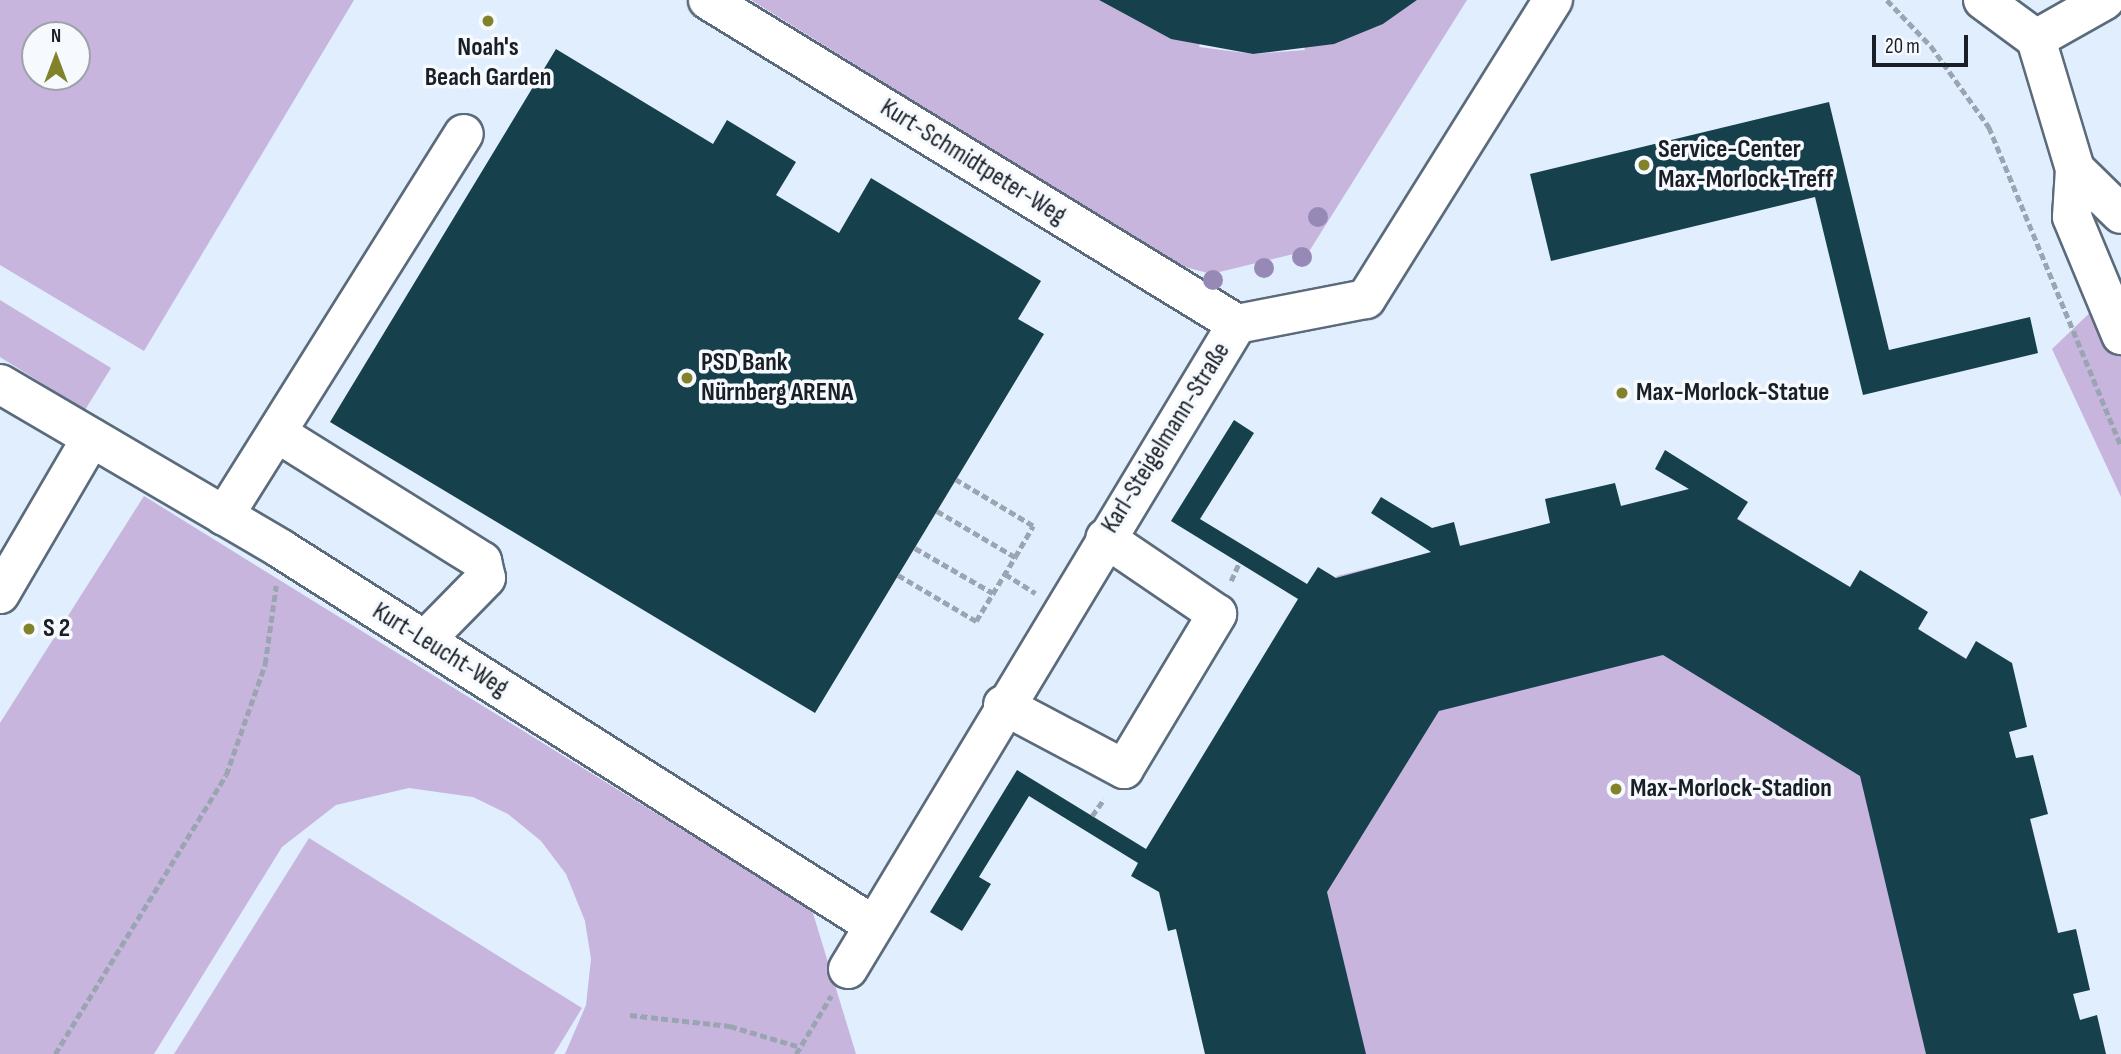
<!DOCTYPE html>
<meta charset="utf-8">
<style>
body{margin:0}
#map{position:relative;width:2121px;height:1054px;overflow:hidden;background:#e0eefd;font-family:"Sofia Sans Condensed",sans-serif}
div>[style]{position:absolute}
.green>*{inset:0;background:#c7b5dd}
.building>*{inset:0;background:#17404d}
.path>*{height:4.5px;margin-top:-2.25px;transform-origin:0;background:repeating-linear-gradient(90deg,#9aa5b1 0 7px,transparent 0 10.5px)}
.roads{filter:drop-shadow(2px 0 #5b6b7b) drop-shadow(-2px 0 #5b6b7b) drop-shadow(0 2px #5b6b7b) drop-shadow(0 -2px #5b6b7b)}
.minor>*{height:38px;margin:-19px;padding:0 19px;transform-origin:19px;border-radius:19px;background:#fff}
.trees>*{width:20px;height:20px;margin:-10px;border-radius:50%;background:#9689b6}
.dots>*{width:19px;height:19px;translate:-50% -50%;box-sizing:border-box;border:4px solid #f6fafe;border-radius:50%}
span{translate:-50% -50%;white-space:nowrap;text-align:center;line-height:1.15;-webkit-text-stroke:7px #f6fafe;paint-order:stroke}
.poi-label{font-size:26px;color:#191f26;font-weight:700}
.left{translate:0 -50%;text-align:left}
.street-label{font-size:26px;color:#191f26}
.north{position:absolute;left:21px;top:21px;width:70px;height:70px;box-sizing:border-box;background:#f6fafe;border:2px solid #9ea2a8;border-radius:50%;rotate:0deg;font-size:19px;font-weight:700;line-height:28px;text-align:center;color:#191f26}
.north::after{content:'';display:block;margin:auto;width:24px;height:32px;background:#82822b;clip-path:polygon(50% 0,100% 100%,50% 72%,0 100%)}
.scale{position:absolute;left:1872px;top:35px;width:96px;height:32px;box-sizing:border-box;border:4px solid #191f26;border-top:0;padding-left:9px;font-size:21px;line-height:24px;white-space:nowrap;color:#191f26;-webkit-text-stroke:5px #f6fafe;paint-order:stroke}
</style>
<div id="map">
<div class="green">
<i style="clip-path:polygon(evenodd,0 0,354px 0,144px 351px,0 265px,0 0,35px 35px,77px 35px,77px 77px,35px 77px,35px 35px)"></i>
<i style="clip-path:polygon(751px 0,1099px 0,1171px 39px,1212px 0,1199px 47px,1253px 54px,1305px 50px,1293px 0,1334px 43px,1383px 24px,1417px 0,1467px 0,1310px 250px,1211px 274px,1178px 265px)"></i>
<i style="clip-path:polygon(2121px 283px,2121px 497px,2052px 349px)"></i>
<i style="clip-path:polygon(0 300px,111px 368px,85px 410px,0 357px)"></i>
<i style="clip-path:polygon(1689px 489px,1995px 676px,2088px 1054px,1205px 1054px,1162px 867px,1337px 576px)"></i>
<i style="clip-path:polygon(144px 496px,812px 910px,856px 1054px,565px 1054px,586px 1005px,591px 959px,585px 921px,566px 874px,541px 841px,508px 814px,473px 797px,409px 788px,336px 805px,282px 847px,154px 1054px,0 1054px,0 723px)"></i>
<i style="clip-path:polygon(309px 838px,582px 1008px,554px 1054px,174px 1054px)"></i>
</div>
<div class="building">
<i style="clip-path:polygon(1099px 0,1417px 0,1383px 24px,1334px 44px,1253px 54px,1171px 39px)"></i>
<i style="clip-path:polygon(556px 49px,713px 144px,727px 120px,796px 162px,776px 195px,839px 233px,871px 178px,1041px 281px,1018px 319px,1044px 334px,815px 713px,330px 422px)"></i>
<i style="clip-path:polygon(1829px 102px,1889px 350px,2030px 317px,2038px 353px,1863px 395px,1815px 197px,1551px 261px,1530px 174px)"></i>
<i style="clip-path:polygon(1234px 420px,1254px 433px,1200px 519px,1307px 584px,1318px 567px,1336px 578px,1431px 552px,1371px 513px,1381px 497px,1432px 528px,1454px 522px,1460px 546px,1550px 523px,1545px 499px,1615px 483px,1621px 506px,1689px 489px,1655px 469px,1665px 450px,1748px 502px,1737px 519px,1850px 587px,1860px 570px,1928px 612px,1918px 629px,1966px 659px,1976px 641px,2012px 663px,2027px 727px,2009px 732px,2016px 758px,2033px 755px,2048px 814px,2030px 819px,2058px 933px,2076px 929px,2090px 990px,2073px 994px,2080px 1020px,2097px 1015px,2106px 1054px,1926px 1054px,1860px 776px,1663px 655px,1439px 711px,1327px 892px,1366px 1054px,1205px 1054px,1176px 929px,1168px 931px,1159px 892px,1131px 876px,1138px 863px,1029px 796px,979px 877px,991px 884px,962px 931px,930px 912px,1017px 770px,1146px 849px,1298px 599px,1171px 521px)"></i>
</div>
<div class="path">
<i style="left:1887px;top:0;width:64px;rotate:46.3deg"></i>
<i style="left:1931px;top:46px;width:100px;rotate:54.4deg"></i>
<i style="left:1989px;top:127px;width:345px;rotate:67.5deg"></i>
<i style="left:937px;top:511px;width:91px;rotate:30.5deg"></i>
<i style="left:915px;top:548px;width:90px;rotate:30deg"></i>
<i style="left:1005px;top:574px;width:36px;rotate:32deg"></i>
<i style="left:898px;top:575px;width:91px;rotate:30.5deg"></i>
<i style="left:976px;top:621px;width:75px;rotate:-58.6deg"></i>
<i style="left:1015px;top:557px;width:36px;rotate:-60deg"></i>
<i style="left:1033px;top:526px;width:90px;rotate:-149.1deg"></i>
<i style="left:1231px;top:581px;width:20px;rotate:-66deg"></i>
<i style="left:1092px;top:816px;width:21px;rotate:-55deg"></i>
<i style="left:630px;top:1015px;width:101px;rotate:6.3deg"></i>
<i style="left:730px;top:1026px;width:73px;rotate:16.7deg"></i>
<i style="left:55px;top:1054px;width:327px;rotate:-58.5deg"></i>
<i style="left:226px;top:775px;width:118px;rotate:-70.6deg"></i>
<i style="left:265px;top:664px;width:79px;rotate:-82deg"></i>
<i style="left:796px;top:1054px;width:68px;rotate:-58.9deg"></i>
</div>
<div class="roads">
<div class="minor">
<i style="left:708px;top:0;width:620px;rotate:31.49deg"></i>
<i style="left:1983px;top:0;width:66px;rotate:36.3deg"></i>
<i style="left:2036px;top:39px;width:136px;rotate:73.3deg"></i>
<i style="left:2075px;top:169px;width:48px;rotate:93.6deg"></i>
<i style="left:2072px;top:217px;width:128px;rotate:67.4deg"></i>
<i style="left:2036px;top:39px;width:79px;rotate:-29.5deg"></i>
<i style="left:2075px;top:169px;width:64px;rotate:44.4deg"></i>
<i style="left:0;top:384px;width:326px;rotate:30.4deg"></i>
<i style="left:281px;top:549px;width:701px;rotate:32.42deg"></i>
<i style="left:277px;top:433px;width:242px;rotate:32deg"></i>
<i style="left:482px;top:561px;width:17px;rotate:77deg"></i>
<i style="left:486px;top:578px;width:87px;rotate:134.5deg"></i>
<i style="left:224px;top:516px;width:451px;rotate:-57.9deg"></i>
<i style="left:0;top:594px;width:181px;rotate:-59.7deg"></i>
<i style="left:1003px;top:705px;width:137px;rotate:27.9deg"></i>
<i style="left:1124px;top:769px;width:181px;rotate:-59deg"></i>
<i style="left:1217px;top:614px;width:135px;rotate:-145.8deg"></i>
<i style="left:848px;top:969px;width:753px;rotate:-58.91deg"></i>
<i style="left:1237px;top:324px;width:131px;rotate:-11deg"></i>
<i style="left:1366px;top:299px;width:353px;rotate:-58deg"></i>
</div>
</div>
<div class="trees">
<i style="left:1318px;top:217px"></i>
<i style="left:1302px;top:257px"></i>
<i style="left:1264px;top:268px"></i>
<i style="left:1213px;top:280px"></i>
</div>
<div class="dots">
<i style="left:488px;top:21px;background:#82822b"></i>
<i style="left:1644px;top:165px;background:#82822b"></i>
<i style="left:687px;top:378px;background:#82822b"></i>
<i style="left:1622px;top:393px;background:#82822b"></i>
<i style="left:29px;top:629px;background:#82822b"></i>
<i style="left:1616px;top:789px;background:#82822b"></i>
</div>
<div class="poi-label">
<span style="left:488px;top:63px">Noah's<br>Beach Garden</span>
<span class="left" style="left:1658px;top:165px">Service-Center<br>Max-Morlock-Treff</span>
<span class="left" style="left:701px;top:378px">PSD Bank<br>Nürnberg ARENA</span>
<span class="left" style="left:1636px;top:393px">Max-Morlock-Statue</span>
<span class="left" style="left:43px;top:629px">S 2</span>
<span class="left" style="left:1630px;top:789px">Max-Morlock-Stadion</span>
</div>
<div class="street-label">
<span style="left:973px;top:162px;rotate:32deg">Kurt-Schmidtpeter-Weg</span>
<span style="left:1166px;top:438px;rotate:-58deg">Karl-Steigelmann-Straße</span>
<span style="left:440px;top:650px;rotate:32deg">Kurt-Leucht-Weg</span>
</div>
<div class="north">N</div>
<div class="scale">20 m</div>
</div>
